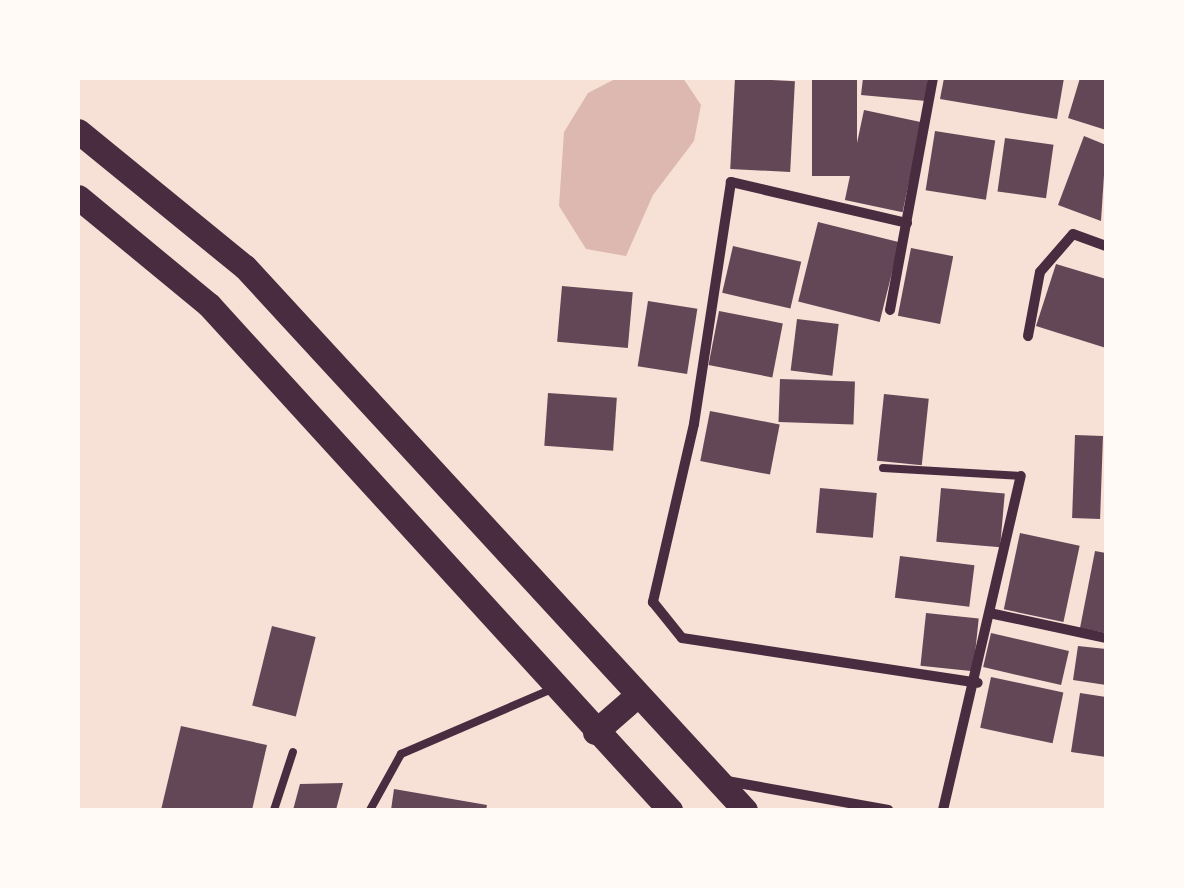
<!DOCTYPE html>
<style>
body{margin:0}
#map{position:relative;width:1184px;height:888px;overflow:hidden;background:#f7e1d7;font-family:"IBM Plex Serif",serif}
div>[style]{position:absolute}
.water>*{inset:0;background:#dcb8b0}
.building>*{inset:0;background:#644757;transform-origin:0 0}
.service>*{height:8px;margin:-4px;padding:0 4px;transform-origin:4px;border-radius:4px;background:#4a2c40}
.minor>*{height:10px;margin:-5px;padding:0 5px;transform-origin:5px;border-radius:5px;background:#4a2c40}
.primary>*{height:25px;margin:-12.5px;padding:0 12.5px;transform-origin:12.5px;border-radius:12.5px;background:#4a2c40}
span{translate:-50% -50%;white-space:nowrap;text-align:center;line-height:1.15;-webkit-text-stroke:8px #fffaf5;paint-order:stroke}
.frame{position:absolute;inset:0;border:80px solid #fffaf5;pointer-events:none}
</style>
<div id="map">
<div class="water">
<i style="clip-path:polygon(617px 78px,683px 78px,701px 105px,694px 141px,653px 195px,626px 256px,586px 249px,559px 206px,564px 132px,588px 93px)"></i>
</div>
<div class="building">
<i style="left:735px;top:78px;width:60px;height:91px;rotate:3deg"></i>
<i style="left:812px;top:78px;width:45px;height:98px"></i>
<i style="clip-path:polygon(863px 78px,928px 78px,926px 101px,861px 95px)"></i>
<i style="clip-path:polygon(944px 78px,1064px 78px,1057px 119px,940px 99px)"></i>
<i style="clip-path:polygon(1080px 78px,1106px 78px,1106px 130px,1068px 118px)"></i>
<i style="left:864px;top:110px;width:59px;height:92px;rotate:12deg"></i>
<i style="left:935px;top:131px;width:61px;height:60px;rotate:9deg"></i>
<i style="clip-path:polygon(1084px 136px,1106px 145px,1101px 221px,1058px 205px)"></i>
<i style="left:1005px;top:138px;width:49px;height:54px;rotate:8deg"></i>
<i style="left:818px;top:222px;width:84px;height:82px;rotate:14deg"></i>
<i style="left:733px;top:246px;width:70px;height:48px;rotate:13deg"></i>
<i style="left:911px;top:248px;width:43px;height:69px;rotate:11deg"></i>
<i style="clip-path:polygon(1056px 264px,1106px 279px,1106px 348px,1036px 326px)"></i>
<i style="left:562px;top:286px;width:71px;height:56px;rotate:5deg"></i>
<i style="left:648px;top:301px;width:50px;height:66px;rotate:9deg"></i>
<i style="left:719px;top:311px;width:65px;height:55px;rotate:11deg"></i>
<i style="left:797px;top:319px;width:42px;height:52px;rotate:7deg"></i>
<i style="left:780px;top:379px;width:75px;height:43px;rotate:2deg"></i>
<i style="left:548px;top:393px;width:69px;height:53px;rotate:4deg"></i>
<i style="left:884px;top:394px;width:45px;height:67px;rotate:6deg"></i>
<i style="left:710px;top:411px;width:71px;height:51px;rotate:11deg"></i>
<i style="left:1075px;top:435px;width:28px;height:83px;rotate:2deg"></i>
<i style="left:820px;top:488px;width:57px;height:45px;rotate:5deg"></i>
<i style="left:941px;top:488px;width:64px;height:54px;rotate:5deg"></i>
<i style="left:1020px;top:533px;width:61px;height:78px;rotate:12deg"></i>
<i style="clip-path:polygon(1095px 551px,1106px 553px,1106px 633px,1080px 628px)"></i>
<i style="left:900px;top:556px;width:75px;height:42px;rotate:7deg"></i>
<i style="left:926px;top:613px;width:53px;height:53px;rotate:6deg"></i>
<i style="left:272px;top:626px;width:45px;height:82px;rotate:14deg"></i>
<i style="left:991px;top:633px;width:80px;height:35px;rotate:13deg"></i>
<i style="clip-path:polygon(1078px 646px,1106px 649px,1106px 685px,1073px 680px)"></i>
<i style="left:991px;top:677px;width:74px;height:52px;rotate:12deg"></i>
<i style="clip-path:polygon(1080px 693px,1106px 697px,1106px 757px,1071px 752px)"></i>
<i style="clip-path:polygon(181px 726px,267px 745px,252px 810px,161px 810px)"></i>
<i style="clip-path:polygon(343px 783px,336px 810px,293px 810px,300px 784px)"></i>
<i style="clip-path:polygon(394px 789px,487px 805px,486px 810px,391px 810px)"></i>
</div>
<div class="service">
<i style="left:883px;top:468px;width:138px;rotate:3.3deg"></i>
<i style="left:274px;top:810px;width:61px;rotate:-71.9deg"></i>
<i style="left:370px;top:810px;width:64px;rotate:-61deg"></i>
<i style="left:401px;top:754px;width:164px;rotate:-23.3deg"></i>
</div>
<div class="minor">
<i style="left:907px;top:223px;width:181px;rotate:-166.9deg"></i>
<i style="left:731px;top:182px;width:245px;rotate:98.7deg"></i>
<i style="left:694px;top:424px;width:183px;rotate:103deg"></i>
<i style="left:653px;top:602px;width:46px;rotate:51.1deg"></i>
<i style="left:682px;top:638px;width:299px;rotate:8.6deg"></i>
<i style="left:890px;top:310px;width:236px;rotate:-79.5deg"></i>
<i style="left:1028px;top:336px;width:65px;rotate:-79.4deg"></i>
<i style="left:1040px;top:272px;width:50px;rotate:-49deg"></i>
<i style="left:1073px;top:234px;width:35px;rotate:20deg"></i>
<i style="left:994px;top:614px;width:115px;rotate:12.1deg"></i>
<i style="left:727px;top:781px;width:164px;rotate:10.2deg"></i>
<i style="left:943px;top:810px;width:343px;rotate:-76.9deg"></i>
</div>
<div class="primary">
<i style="left:78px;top:131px;width:215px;rotate:39.2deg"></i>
<i style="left:245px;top:267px;width:738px;rotate:47.36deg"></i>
<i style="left:78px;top:197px;width:170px;rotate:39.5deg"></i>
<i style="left:209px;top:305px;width:684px;rotate:47.61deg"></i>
<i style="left:595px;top:732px;width:52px;rotate:-41.1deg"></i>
</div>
<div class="frame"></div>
</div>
